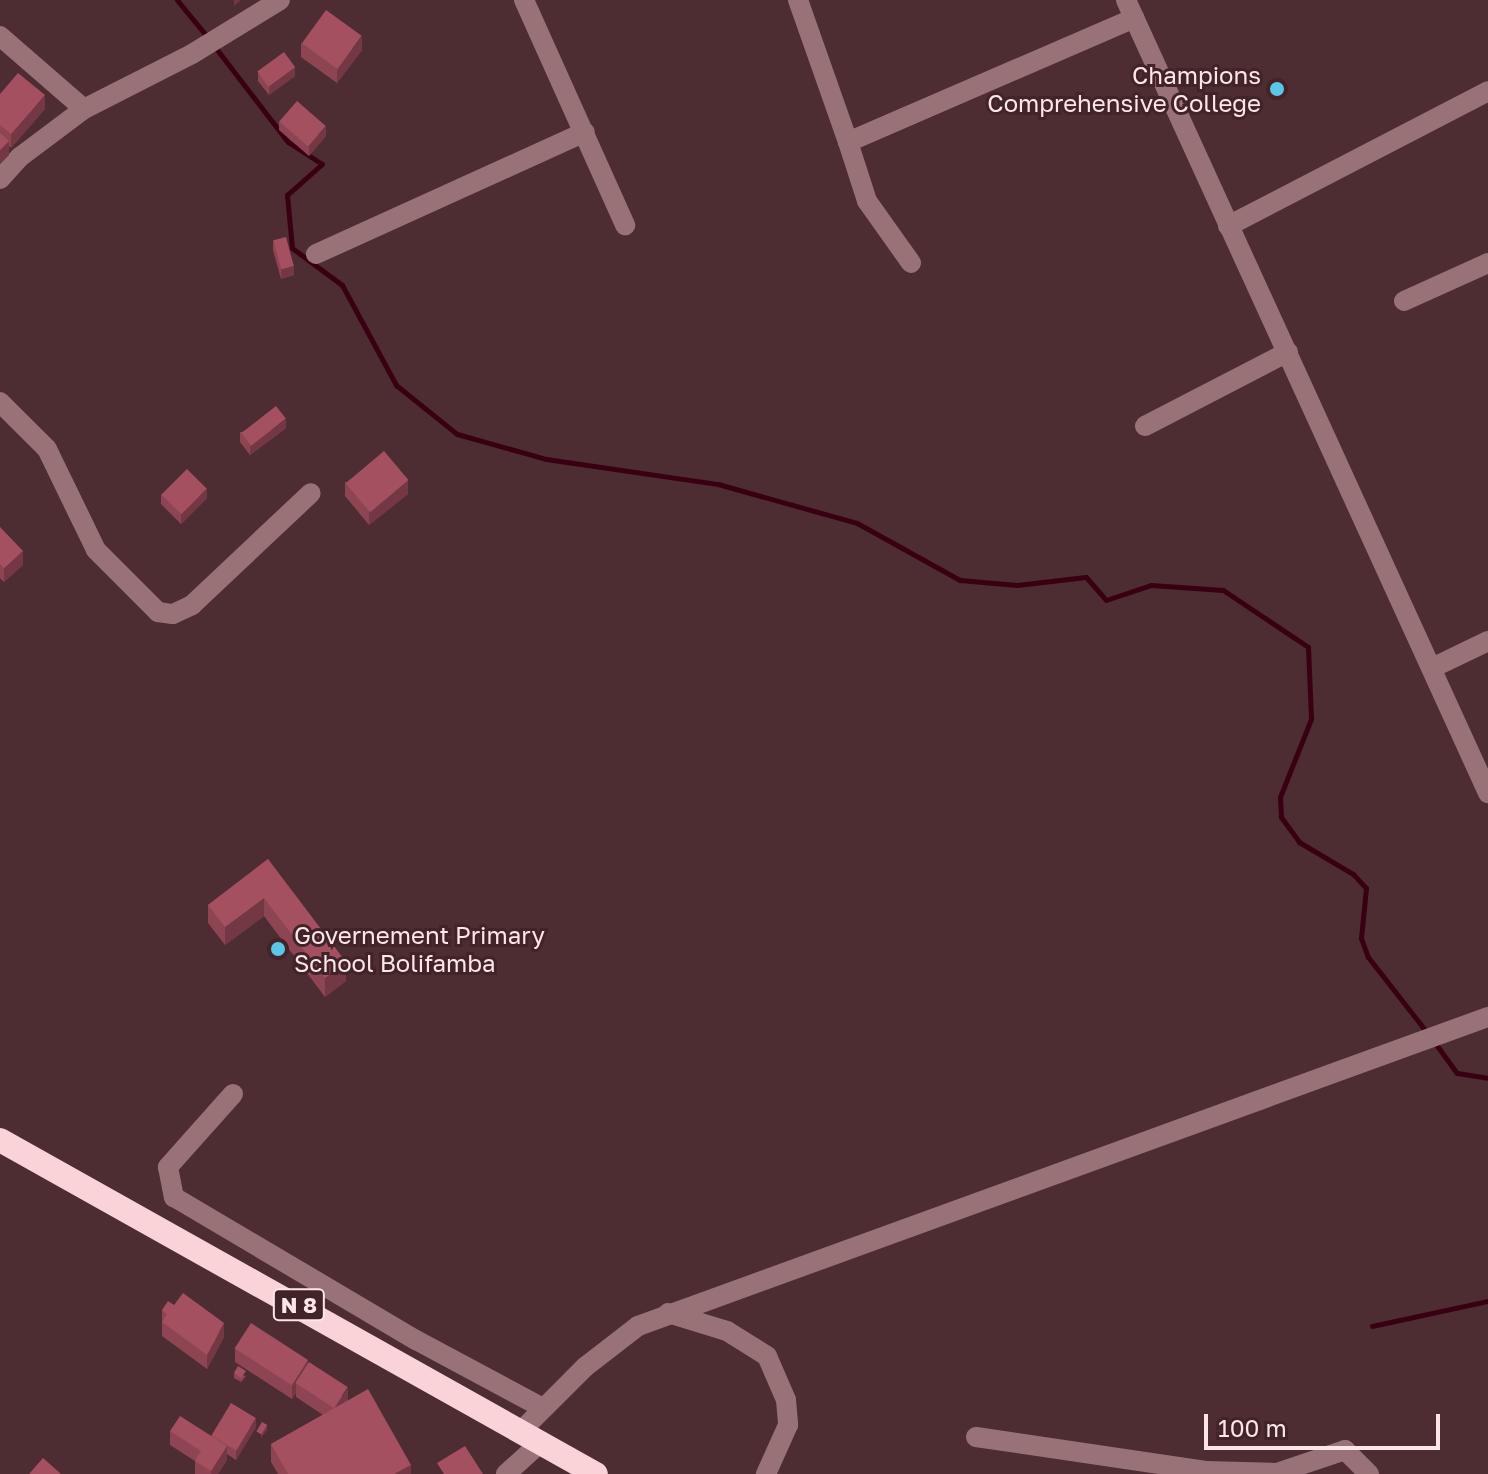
<!DOCTYPE html>
<style>
body{margin:0}
#map{position:relative;width:1488px;height:1474px;overflow:hidden;background:#4d2d32;font-family:"Golos Text",sans-serif}
div>[style]{position:absolute}
.stream>*{height:5px;margin:-2.5px;padding:0 2.5px;transform-origin:2.5px;border-radius:2.5px;background:#390011}
.minor>*{height:20px;margin:-10px;padding:0 10px;transform-origin:10px;border-radius:10px;background:#997277}
.highway>*{height:24px;margin:-12px;padding:0 12px;transform-origin:12px;border-radius:12px;background:#fad3d8}
.wall>*{inset:0;background:#8d4553}
.shaded-wall>*{inset:0;background:#733843}
.building>*{inset:0;background:#a45060;transform-origin:0 0}
.dots>*{width:22px;height:22px;translate:-50% -50%;box-sizing:border-box;border:4px solid #422328;border-radius:50%}
span{translate:-50% -50%;white-space:nowrap;text-align:center;line-height:1.15;-webkit-text-stroke:6px #422328;paint-order:stroke}
.shield-label span{padding:2px 6px;background:#422328;border:2px solid;border-radius:6px;-webkit-text-stroke-width:0}
.shield-label{font-size:22px;color:#fce6e9;font-weight:700}
.poi-label{font-size:24px;color:#fce6e9}
.right{translate:-100% -50%;text-align:right}
.left{translate:0 -50%;text-align:left}
.scale{position:absolute;left:1204px;top:1414px;width:236px;height:36px;box-sizing:border-box;border:4px solid #fce6e9;border-top:0;padding-left:10px;font-size:24px;line-height:28px;white-space:nowrap;color:#fce6e9;-webkit-text-stroke:6px #422328;paint-order:stroke}
</style>
<div id="map">
<div class="stream">
<i style="left:177px;top:0;width:50px;rotate:50.6deg"></i>
<i style="left:215px;top:47px;width:120px;rotate:52.5deg"></i>
<i style="left:288px;top:142px;width:40px;rotate:32.9deg"></i>
<i style="left:322px;top:164px;width:47px;rotate:138.5deg"></i>
<i style="left:287px;top:195px;width:53px;rotate:84.6deg"></i>
<i style="left:292px;top:248px;width:62px;rotate:36.5deg"></i>
<i style="left:342px;top:285px;width:114px;rotate:61.6deg"></i>
<i style="left:396px;top:385px;width:78px;rotate:38.8deg"></i>
<i style="left:457px;top:434px;width:92px;rotate:15.7deg"></i>
<i style="left:546px;top:459px;width:174px;rotate:8.3deg"></i>
<i style="left:718px;top:484px;width:144px;rotate:15.7deg"></i>
<i style="left:857px;top:523px;width:118px;rotate:29deg"></i>
<i style="left:960px;top:580px;width:57px;rotate:5deg"></i>
<i style="left:1017px;top:585px;width:69px;rotate:-6.6deg"></i>
<i style="left:1086px;top:577px;width:30px;rotate:49deg"></i>
<i style="left:1106px;top:600px;width:47px;rotate:-18.4deg"></i>
<i style="left:1151px;top:585px;width:72px;rotate:4deg"></i>
<i style="left:1223px;top:590px;width:102px;rotate:33.8deg"></i>
<i style="left:1308px;top:647px;width:72px;rotate:87.6deg"></i>
<i style="left:1311px;top:719px;width:84px;rotate:111.7deg"></i>
<i style="left:1280px;top:797px;width:20px;rotate:87deg"></i>
<i style="left:1281px;top:817px;width:31px;rotate:54deg"></i>
<i style="left:1299px;top:842px;width:63px;rotate:30.7deg"></i>
<i style="left:1353px;top:874px;width:19px;rotate:47deg"></i>
<i style="left:1366px;top:888px;width:50px;rotate:95.7deg"></i>
<i style="left:1361px;top:938px;width:20px;rotate:70deg"></i>
<i style="left:1368px;top:957px;width:99px;rotate:52deg"></i>
<i style="left:1435px;top:1043px;width:37px;rotate:54deg"></i>
<i style="left:1457px;top:1073px;width:31px;rotate:9deg"></i>
<i style="left:1372px;top:1326px;width:119px;rotate:-12.2deg"></i>
</div>
<div class="minor">
<i style="left:524px;top:0;width:247px;rotate:65.8deg"></i>
<i style="left:798px;top:0;width:151px;rotate:70.6deg"></i>
<i style="left:848px;top:142px;width:312px;rotate:-23.4deg"></i>
<i style="left:1126px;top:0;width:872px;rotate:65.46deg"></i>
<i style="left:0;top:36px;width:111px;rotate:41deg"></i>
<i style="left:848px;top:142px;width:62px;rotate:72.1deg"></i>
<i style="left:867px;top:201px;width:76px;rotate:54.6deg"></i>
<i style="left:0;top:179px;width:30px;rotate:-48deg"></i>
<i style="left:20px;top:157px;width:80px;rotate:-36.9deg"></i>
<i style="left:84px;top:109px;width:121px;rotate:-27deg"></i>
<i style="left:192px;top:54px;width:103px;rotate:-31.5deg"></i>
<i style="left:1228px;top:226px;width:293px;rotate:-27.4deg"></i>
<i style="left:316px;top:254px;width:295px;rotate:-24.4deg"></i>
<i style="left:1404px;top:301px;width:92px;rotate:-24.3deg"></i>
<i style="left:0;top:402px;width:66px;rotate:45deg"></i>
<i style="left:47px;top:449px;width:112px;rotate:64.1deg"></i>
<i style="left:96px;top:550px;width:88px;rotate:45deg"></i>
<i style="left:158px;top:612px;width:15px;rotate:8deg"></i>
<i style="left:173px;top:614px;width:21px;rotate:-25deg"></i>
<i style="left:192px;top:605px;width:163px;rotate:-43.3deg"></i>
<i style="left:1145px;top:426px;width:161px;rotate:-27.4deg"></i>
<i style="left:1432px;top:668px;width:62px;rotate:-25.7deg"></i>
<i style="left:233px;top:1094px;width:98px;rotate:131.7deg"></i>
<i style="left:168px;top:1167px;width:31px;rotate:79deg"></i>
<i style="left:174px;top:1197px;width:281px;rotate:30.6deg"></i>
<i style="left:416px;top:1340px;width:144px;rotate:28.2deg"></i>
<i style="left:668px;top:1313px;width:62px;rotate:17deg"></i>
<i style="left:727px;top:1331px;width:47px;rotate:32deg"></i>
<i style="left:767px;top:1356px;width:48px;rotate:66.6deg"></i>
<i style="left:786px;top:1400px;width:25px;rotate:85deg"></i>
<i style="left:788px;top:1425px;width:54px;rotate:114.2deg"></i>
<i style="left:522px;top:1430px;width:89px;rotate:-45deg"></i>
<i style="left:585px;top:1367px;width:67px;rotate:-37.7deg"></i>
<i style="left:638px;top:1326px;width:904px;rotate:-19.98deg"></i>
<i style="left:976px;top:1437px;width:232px;rotate:8.4deg"></i>
<i style="left:1206px;top:1471px;width:71px;rotate:1.6deg"></i>
<i style="left:1277px;top:1473px;width:72px;rotate:-18.7deg"></i>
<i style="left:1345px;top:1450px;width:34px;rotate:45deg"></i>
<i style="left:506px;top:1474px;width:47px;rotate:-42.4deg"></i>
</div>
<div class="highway">
<i style="left:0;top:1140px;width:683px;rotate:29.27deg"></i>
</div>
<div class="wall">
<i style="clip-path:polygon(301px 43px,362px 50px,337px 83px,301px 57px)"></i>
<i style="clip-path:polygon(258px 72px,295px 76px,269px 95px,258px 81px)"></i>
<i style="clip-path:polygon(0 94px,45px 109px,11px 148px,9px 146px,9px 155px,0 164px)"></i>
<i style="clip-path:polygon(279px 121px,326px 136px,309px 156px,279px 130px)"></i>
<i style="clip-path:polygon(273px 240px,294px 275px,281px 279px,273px 250px)"></i>
<i style="clip-path:polygon(286px 428px,250px 455px,240px 442px,240px 432px)"></i>
<i style="clip-path:polygon(345px 482px,408px 494px,369px 525px,345px 496px)"></i>
<i style="clip-path:polygon(161px 494px,207px 498px,181px 524px,161px 504px)"></i>
<i style="clip-path:polygon(0 527px,23px 565px,4px 582px,0 578px)"></i>
<i style="clip-path:polygon(268px 859px,346px 981px,325px 997px,264px 916px,225px 945px,208px 923px,208px 905px)"></i>
<i style="clip-path:polygon(174px 1305px,224px 1337px,207px 1369px,162px 1336px,162px 1310px)"></i>
<i style="clip-path:polygon(235px 1348px,308px 1364px,348px 1401px,411px 1474px,278px 1474px,271px 1462px,271px 1444px,323px 1415px,296px 1397px,296px 1393px,292px 1399px,235px 1362px)"></i>
<i style="clip-path:polygon(234px 1373px,246px 1376px,241px 1382px,234px 1378px)"></i>
<i style="clip-path:polygon(256px 1427px,236px 1460px,227px 1454px,227px 1460px,218px 1474px,195px 1474px,195px 1461px,170px 1445px,170px 1431px,212px 1436px)"></i>
</div>
<div class="shaded-wall">
<i style="clip-path:polygon(234px 0,241px 0,234px 6px)"></i>
<i style="clip-path:polygon(362px 36px,362px 50px,337px 83px,337px 69px)"></i>
<i style="clip-path:polygon(295px 67px,295px 76px,269px 95px,269px 86px)"></i>
<i style="clip-path:polygon(45px 95px,45px 109px,11px 148px,11px 134px)"></i>
<i style="clip-path:polygon(326px 126px,326px 136px,309px 156px,309px 146px)"></i>
<i style="clip-path:polygon(9px 141px,9px 155px,0 164px,0 150px)"></i>
<i style="clip-path:polygon(294px 266px,294px 275px,281px 279px,281px 269px)"></i>
<i style="clip-path:polygon(286px 419px,286px 428px,250px 455px,250px 446px)"></i>
<i style="clip-path:polygon(408px 480px,408px 494px,369px 525px,369px 511px)"></i>
<i style="clip-path:polygon(207px 489px,207px 498px,181px 524px,181px 514px)"></i>
<i style="clip-path:polygon(23px 551px,23px 565px,4px 582px,4px 568px)"></i>
<i style="clip-path:polygon(264px 898px,264px 916px,225px 945px,225px 927px)"></i>
<i style="clip-path:polygon(346px 962px,346px 981px,325px 997px,325px 978px)"></i>
<i style="clip-path:polygon(224px 1323px,224px 1337px,207px 1369px,207px 1355px)"></i>
<i style="clip-path:polygon(308px 1360px,308px 1374px,296px 1383px,296px 1393px,292px 1399px,292px 1385px)"></i>
<i style="clip-path:polygon(348px 1387px,348px 1401px,335px 1408px)"></i>
<i style="clip-path:polygon(256px 1418px,256px 1427px,236px 1460px,236px 1451px)"></i>
<i style="clip-path:polygon(267px 1425px,267px 1430px,261px 1438px,261px 1434px)"></i>
<i style="clip-path:polygon(227px 1446px,227px 1460px,218px 1474px,211px 1474px,211px 1471px)"></i>
<i style="clip-path:polygon(411px 1465px,411px 1474px,394px 1474px)"></i>
</div>
<div class="building">
<i style="left:326px;top:10px;width:44px;height:41px;rotate:36deg"></i>
<i style="left:284px;top:52px;width:19px;height:33px;rotate:54deg"></i>
<i style="clip-path:polygon(18px 73px,45px 95px,11px 134px,0 125px,0 94px)"></i>
<i style="left:297px;top:101px;width:38px;height:27px;rotate:41deg"></i>
<i style="clip-path:polygon(0 133px,9px 141px,0 150px)"></i>
<i style="left:286px;top:237px;width:30px;height:13px;rotate:75deg"></i>
<i style="left:276px;top:406px;width:16px;height:44px;rotate:52deg"></i>
<i style="left:384px;top:451px;width:38px;height:50px;rotate:50deg"></i>
<i style="left:187px;top:469px;width:28px;height:36px;rotate:45deg"></i>
<i style="clip-path:polygon(0 527px,23px 551px,4px 568px,0 564px)"></i>
<i style="clip-path:polygon(268px 859px,346px 962px,325px 978px,264px 898px,225px 927px,208px 905px)"></i>
<i style="clip-path:polygon(183px 1293px,224px 1323px,207px 1355px,162px 1322px,167px 1314px,162px 1310px,168px 1301px,174px 1305px)"></i>
<i style="left:251px;top:1323px;width:68px;height:30px;rotate:33deg"></i>
<i style="left:309px;top:1362px;width:46px;height:25px;rotate:33deg"></i>
<i style="clip-path:polygon(238px 1366px,246px 1371px,241px 1378px,234px 1373px)"></i>
<i style="clip-path:polygon(368px 1389px,411px 1465px,394px 1474px,288px 1474px,271px 1444px)"></i>
<i style="left:231px;top:1403px;width:29px;height:38px;rotate:31deg"></i>
<i style="clip-path:polygon(180px 1416px,227px 1446px,211px 1471px,195px 1461px,201px 1451px,170px 1431px)"></i>
<i style="left:262px;top:1422px;width:6px;height:11px;rotate:31deg"></i>
<i style="clip-path:polygon(465px 1446px,483px 1474px,444px 1474px,437px 1463px)"></i>
<i style="clip-path:polygon(43px 1458px,61px 1474px,29px 1474px)"></i>
</div>
<div class="dots">
<i style="left:1277px;top:89px;background:#5bc7e7"></i>
<i style="left:278px;top:949px;background:#5bc7e7"></i>
</div>
<div class="shield-label">
<span style="left:299px;top:1305px">N 8</span>
</div>
<div class="poi-label">
<span class="right" style="left:1261px;top:89px">Champions<br>Comprehensive College</span>
<span class="left" style="left:294px;top:949px">Governement Primary<br>School Bolifamba</span>
</div>
<div class="scale">100 m</div>
</div>
